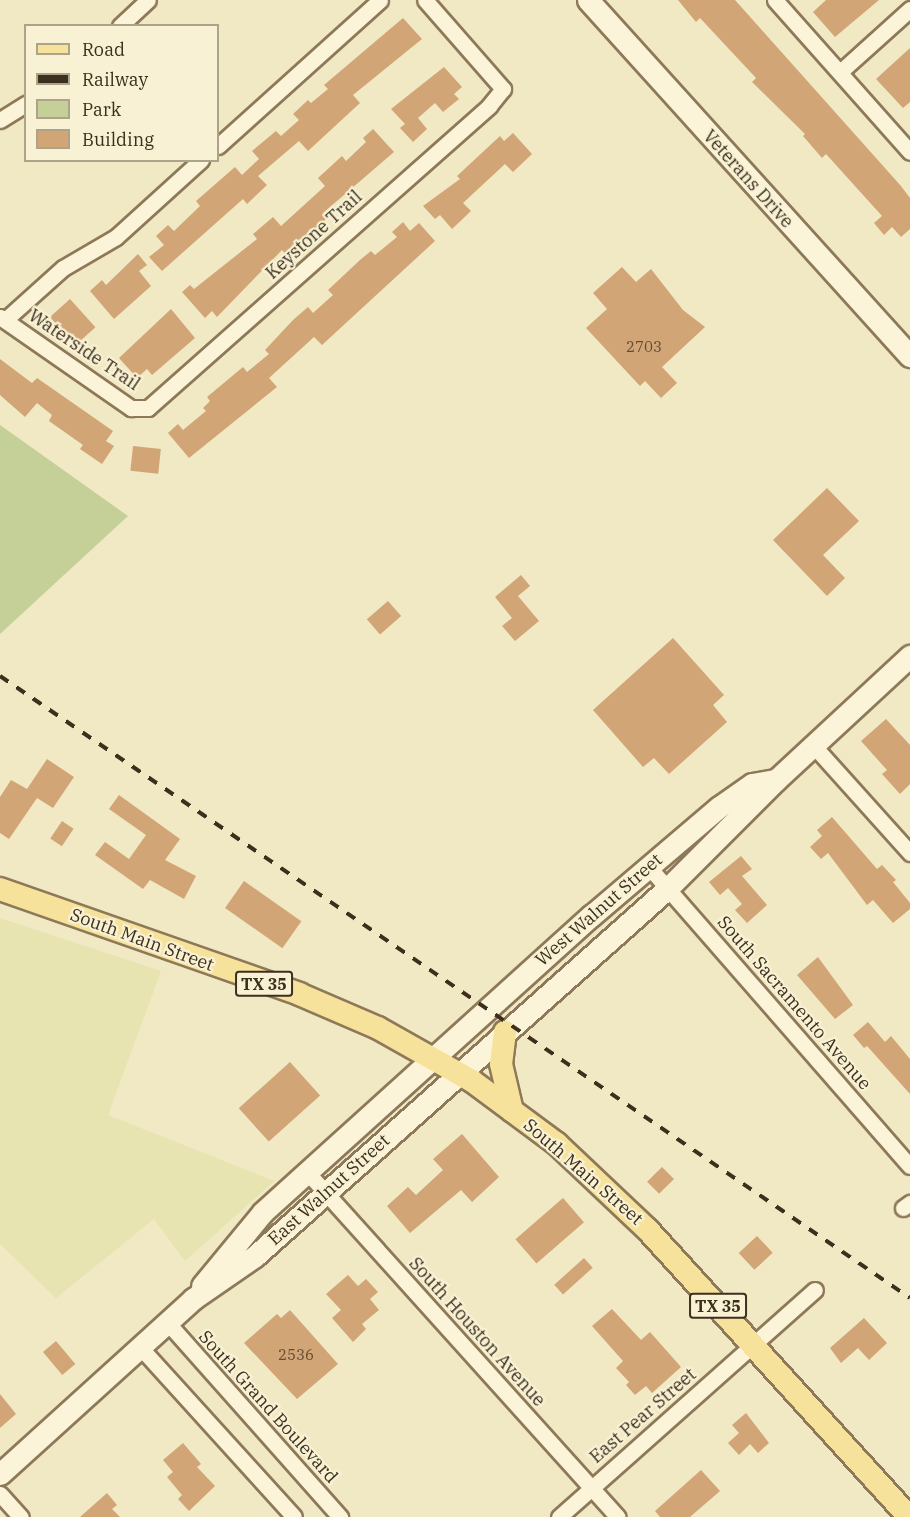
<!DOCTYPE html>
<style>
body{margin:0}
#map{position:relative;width:910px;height:1517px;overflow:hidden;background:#f1e8c4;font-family:"IBM Plex Serif",serif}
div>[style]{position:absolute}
.farmland>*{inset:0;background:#e7e4b1}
.green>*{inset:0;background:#c4d097}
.building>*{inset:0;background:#d2a577;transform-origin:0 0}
.roads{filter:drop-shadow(2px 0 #8d7959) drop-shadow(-2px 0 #8d7959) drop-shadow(0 2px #8d7959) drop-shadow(0 -2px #8d7959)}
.street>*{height:15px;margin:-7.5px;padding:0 7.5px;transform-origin:7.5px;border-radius:7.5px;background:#fbf4d8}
.secondary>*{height:21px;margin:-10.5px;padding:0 10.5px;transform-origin:10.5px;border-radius:10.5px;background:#fbf4d8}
.primary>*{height:22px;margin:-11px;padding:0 11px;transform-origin:11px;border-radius:11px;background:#f6e29a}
.rail>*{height:4px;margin-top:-2px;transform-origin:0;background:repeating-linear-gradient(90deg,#3c2f1e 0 10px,transparent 0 20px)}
span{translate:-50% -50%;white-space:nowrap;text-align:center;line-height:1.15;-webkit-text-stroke:4.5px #f8f1d4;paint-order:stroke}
.number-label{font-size:15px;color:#624c34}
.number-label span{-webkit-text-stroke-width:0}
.shield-label span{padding:2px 4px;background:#f8f1d4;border:2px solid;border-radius:4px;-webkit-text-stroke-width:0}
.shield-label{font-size:16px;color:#3c2f1e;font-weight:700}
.street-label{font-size:18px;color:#3c2f1e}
.legend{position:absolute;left:24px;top:24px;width:195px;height:138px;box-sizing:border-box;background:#f8f1d4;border:2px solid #ada38b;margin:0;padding:8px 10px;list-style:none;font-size:18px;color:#3c2f1e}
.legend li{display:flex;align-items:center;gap:12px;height:30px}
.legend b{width:30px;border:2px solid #ada38b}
</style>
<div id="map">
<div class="farmland">
<i style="clip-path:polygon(0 918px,161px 971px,108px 1115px,274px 1181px,185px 1261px,154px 1219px,56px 1298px,0 1244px)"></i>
</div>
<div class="green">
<i style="clip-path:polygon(0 425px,128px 516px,0 634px)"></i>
</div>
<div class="building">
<i style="clip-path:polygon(678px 0,735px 0,901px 186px,910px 198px,910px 229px,901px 237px,892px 227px,884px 235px,874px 223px,882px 216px,826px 154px,822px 158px,803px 136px,805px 134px,752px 82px,756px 78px,700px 18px,696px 22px)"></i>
<i style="clip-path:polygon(826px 0,879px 0,835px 37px,813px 12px)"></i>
<i style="clip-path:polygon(403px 18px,422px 39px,353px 95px,360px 103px,308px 151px,299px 141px,258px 176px,267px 185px,247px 204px,243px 199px,162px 271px,149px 257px,164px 245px,156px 236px,168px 225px,174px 231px,200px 206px,196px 201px,235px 167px,242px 175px,259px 159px,252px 151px,276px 131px,281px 136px,299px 120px,293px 114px,308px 100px,311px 103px,328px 89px,324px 85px)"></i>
<i style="clip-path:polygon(910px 48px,910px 102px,903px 108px,876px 79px)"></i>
<i style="clip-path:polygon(444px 67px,462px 87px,454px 94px,459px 99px,443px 112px,435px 103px,418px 118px,427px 129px,413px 142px,400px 128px,405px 124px,391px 109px)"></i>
<i style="clip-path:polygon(373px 129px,394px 152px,323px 213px,327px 218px,298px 246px,287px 256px,282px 250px,217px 317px,212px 311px,205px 318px,182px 292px,190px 285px,194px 289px,257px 239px,253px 234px,273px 217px,281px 226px,325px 186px,318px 178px,342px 156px,346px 161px,366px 142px,363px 138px)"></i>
<i style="clip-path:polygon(513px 133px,532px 154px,513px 172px,505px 164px,463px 203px,471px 211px,452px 229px,440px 215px,435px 219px,423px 206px,460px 179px,457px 176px,500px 136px,504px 141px)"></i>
<i style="clip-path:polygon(403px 222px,410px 231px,419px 223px,435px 241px,322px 345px,314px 337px,269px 378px,277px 387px,189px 458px,168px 433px,178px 424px,183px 430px,206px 411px,203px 408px,210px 401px,207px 397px,243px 367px,247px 372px,269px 354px,265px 350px,293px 320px,308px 307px,313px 313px,333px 295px,328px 290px,360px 260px,371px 251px,375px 255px,397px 237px,392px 232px)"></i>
<i style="clip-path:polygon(138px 254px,147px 265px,139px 271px,151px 286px,114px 319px,90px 291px,102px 280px,106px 285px)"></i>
<i style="clip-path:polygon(622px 267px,636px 282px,651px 269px,683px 310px,705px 327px,662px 367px,677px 383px,661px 398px,645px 381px,640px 386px,586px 328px,607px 309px,593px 293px)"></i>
<i style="left:70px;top:299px;width:38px;height:27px;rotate:48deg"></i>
<i style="clip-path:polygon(171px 309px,195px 338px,152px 375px,147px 369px,137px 378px,119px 358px)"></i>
<i style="clip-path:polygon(0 359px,32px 383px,37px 378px,113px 431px,106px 441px,114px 446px,102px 464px,80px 449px,83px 445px,49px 421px,52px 415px,37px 403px,25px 417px,0 395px)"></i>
<i style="left:133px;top:446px;width:28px;height:25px;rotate:6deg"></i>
<i style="clip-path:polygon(827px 488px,859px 521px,823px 555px,845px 578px,827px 596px,773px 540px)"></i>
<i style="clip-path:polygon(521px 575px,530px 586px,518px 596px,539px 621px,515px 641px,502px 626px,512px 618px,495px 597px)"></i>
<i style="left:388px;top:601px;width:20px;height:28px;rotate:49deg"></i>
<i style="clip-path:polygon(673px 638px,724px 695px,713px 705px,727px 722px,669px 774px,654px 758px,643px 767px,593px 710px)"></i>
<i style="clip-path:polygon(886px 719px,910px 745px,910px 784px,900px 794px,882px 774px,887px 770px,861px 741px)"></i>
<i style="clip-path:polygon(47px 759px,74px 777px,53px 808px,37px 798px,9px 839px,0 833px,0 797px,11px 780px,27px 789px)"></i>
<i style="clip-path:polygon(119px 795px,180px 839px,165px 860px,196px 876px,184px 899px,150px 880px,143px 889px,95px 855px,105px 842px,129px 859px,146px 835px,109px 809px)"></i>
<i style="clip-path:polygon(832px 817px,877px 869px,882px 865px,896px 880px,893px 882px,910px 903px,910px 909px,893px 923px,873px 900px,867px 905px,828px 853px,821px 859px,810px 847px,822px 836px,817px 830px)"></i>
<i style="left:62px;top:821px;width:14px;height:21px;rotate:34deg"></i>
<i style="clip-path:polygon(741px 856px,752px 869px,742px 876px,767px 905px,747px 923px,735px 910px,742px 904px,728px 888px,720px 895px,709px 882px)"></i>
<i style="left:244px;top:881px;width:70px;height:33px;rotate:35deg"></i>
<i style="clip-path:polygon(818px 957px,853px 1005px,835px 1019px,797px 975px)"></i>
<i style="clip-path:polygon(868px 1022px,885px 1042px,891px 1036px,910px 1059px,910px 1094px,867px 1046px,864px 1048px,853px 1035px)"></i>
<i style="left:290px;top:1062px;width:45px;height:69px;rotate:48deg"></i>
<i style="clip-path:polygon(462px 1134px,499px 1177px,472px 1202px,461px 1190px,410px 1233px,387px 1206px,408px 1187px,416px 1195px,443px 1170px,433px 1159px)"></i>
<i style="left:662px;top:1167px;width:17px;height:21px;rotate:45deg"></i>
<i style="left:563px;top:1198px;width:32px;height:63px;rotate:49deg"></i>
<i style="left:757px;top:1236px;width:23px;height:25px;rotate:47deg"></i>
<i style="left:584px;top:1258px;width:13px;height:40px;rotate:48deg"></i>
<i style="clip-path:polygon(348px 1275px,358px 1286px,366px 1279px,378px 1292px,370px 1299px,379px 1310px,362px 1324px,366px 1329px,353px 1342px,332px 1318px,341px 1310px,326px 1294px)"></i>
<i style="clip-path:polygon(612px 1309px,641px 1340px,650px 1332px,681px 1367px,652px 1393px,646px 1386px,635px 1395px,626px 1385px,629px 1382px,616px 1368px,623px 1361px,592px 1326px)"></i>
<i style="clip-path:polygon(290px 1310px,338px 1364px,297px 1399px,244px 1343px,277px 1314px,281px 1318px)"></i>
<i style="clip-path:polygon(864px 1318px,887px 1343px,869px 1360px,858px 1348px,841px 1363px,830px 1348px)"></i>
<i style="left:56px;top:1341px;width:30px;height:17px;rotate:50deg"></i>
<i style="clip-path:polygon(0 1394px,16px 1414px,0 1428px)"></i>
<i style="clip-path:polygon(746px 1413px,769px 1443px,758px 1453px,750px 1444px,739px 1455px,728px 1443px,739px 1433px,732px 1425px)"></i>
<i style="clip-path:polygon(183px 1443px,201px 1464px,197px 1467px,215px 1486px,189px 1511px,178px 1499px,182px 1495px,167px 1477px,173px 1472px,163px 1460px)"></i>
<i style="clip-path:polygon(701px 1470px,720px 1491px,690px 1517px,660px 1517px,655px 1511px)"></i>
<i style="clip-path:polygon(107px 1493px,117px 1505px,112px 1509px,120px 1517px,80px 1517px)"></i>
</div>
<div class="roads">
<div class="street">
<i style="left:775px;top:0;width:203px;rotate:48.4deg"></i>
<i style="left:120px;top:26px;width:38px;rotate:-43deg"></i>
<i style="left:840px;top:72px;width:94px;rotate:-42deg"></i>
<i style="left:0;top:120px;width:31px;rotate:-32deg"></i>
<i style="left:218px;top:146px;width:218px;rotate:-42deg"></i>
<i style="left:0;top:317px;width:160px;rotate:34.8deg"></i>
<i style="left:131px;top:408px;width:17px"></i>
<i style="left:148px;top:408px;width:456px;rotate:-41.5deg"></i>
<i style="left:489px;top:106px;width:22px;rotate:-51deg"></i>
<i style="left:503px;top:89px;width:118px;rotate:-131.2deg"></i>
<i style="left:5px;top:320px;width:78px;rotate:-41.9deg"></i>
<i style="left:63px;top:268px;width:61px;rotate:-30.3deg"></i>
<i style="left:116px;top:237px;width:115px;rotate:-42.2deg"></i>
<i style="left:814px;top:746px;width:144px;rotate:48.1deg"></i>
<i style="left:648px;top:866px;width:398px;rotate:48.9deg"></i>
<i style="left:307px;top:1172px;width:464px;rotate:48deg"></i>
<i style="left:903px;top:1208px;width:9px;rotate:-36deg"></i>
<i style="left:167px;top:1322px;width:261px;rotate:48.4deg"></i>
<i style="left:140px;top:1347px;width:229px;rotate:47.8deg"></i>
<i style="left:0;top:1494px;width:31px;rotate:48deg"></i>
<i style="left:559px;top:1517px;width:342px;rotate:-41.6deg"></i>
</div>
<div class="secondary">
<i style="left:588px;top:0;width:480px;rotate:47.9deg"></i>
<i style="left:202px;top:1286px;width:96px;rotate:-50.5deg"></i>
<i style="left:263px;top:1212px;width:442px;rotate:-42.1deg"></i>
<i style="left:591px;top:916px;width:168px;rotate:-40.4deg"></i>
<i style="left:719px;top:807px;width:40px;rotate:-34.9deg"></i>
<i style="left:752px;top:784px;width:23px;rotate:-10deg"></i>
<i style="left:0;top:1474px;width:261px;rotate:-42.2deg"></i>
<i style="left:193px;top:1299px;width:75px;rotate:-34.7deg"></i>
<i style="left:255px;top:1256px;width:553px;rotate:-41.7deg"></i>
<i style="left:668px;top:888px;width:153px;rotate:-45deg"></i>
<i style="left:776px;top:780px;width:183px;rotate:-42.8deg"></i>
</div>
<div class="primary">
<i style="left:0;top:889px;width:317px;rotate:19.3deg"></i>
<i style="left:299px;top:994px;width:86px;rotate:23.3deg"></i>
<i style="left:378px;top:1028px;width:108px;rotate:29.4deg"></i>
<i style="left:472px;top:1081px;width:106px;rotate:36.5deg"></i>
<i style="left:557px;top:1144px;width:124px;rotate:43.4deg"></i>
<i style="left:647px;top:1229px;width:389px;rotate:47.7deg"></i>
<i style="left:505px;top:1032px;width:32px;rotate:97deg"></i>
<i style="left:501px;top:1064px;width:48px;rotate:76.8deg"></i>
</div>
</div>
<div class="rail">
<i style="left:0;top:676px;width:1102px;rotate:34.35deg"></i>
</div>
<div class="number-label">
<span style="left:644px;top:347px">2703</span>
<span style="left:296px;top:1355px">2536</span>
</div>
<div class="shield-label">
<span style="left:264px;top:984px">TX 35</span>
<span style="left:718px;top:1306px">TX 35</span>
</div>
<div class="street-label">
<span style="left:748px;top:179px;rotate:48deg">Veterans Drive</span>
<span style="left:314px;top:235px;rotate:-42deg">Keystone Trail</span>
<span style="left:84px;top:350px;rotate:34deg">Waterside Trail</span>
<span style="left:599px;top:910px;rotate:-41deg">West Walnut Street</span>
<span style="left:142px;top:940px;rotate:20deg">South Main Street</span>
<span style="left:794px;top:1003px;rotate:49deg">South Sacramento Avenue</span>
<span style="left:583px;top:1172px;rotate:41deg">South Main Street</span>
<span style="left:329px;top:1190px;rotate:-42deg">East Walnut Street</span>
<span style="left:477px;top:1332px;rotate:48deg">South Houston Avenue</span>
<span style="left:268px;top:1407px;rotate:48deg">South Grand Boulevard</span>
<span style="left:643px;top:1416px;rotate:-41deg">East Pear Street</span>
</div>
<ul class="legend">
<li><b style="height:8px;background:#f6e29a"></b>Road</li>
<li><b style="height:8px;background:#3c2f1e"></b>Railway</li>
<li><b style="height:16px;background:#c4d097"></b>Park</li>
<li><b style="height:16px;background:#d2a577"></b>Building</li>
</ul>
</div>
